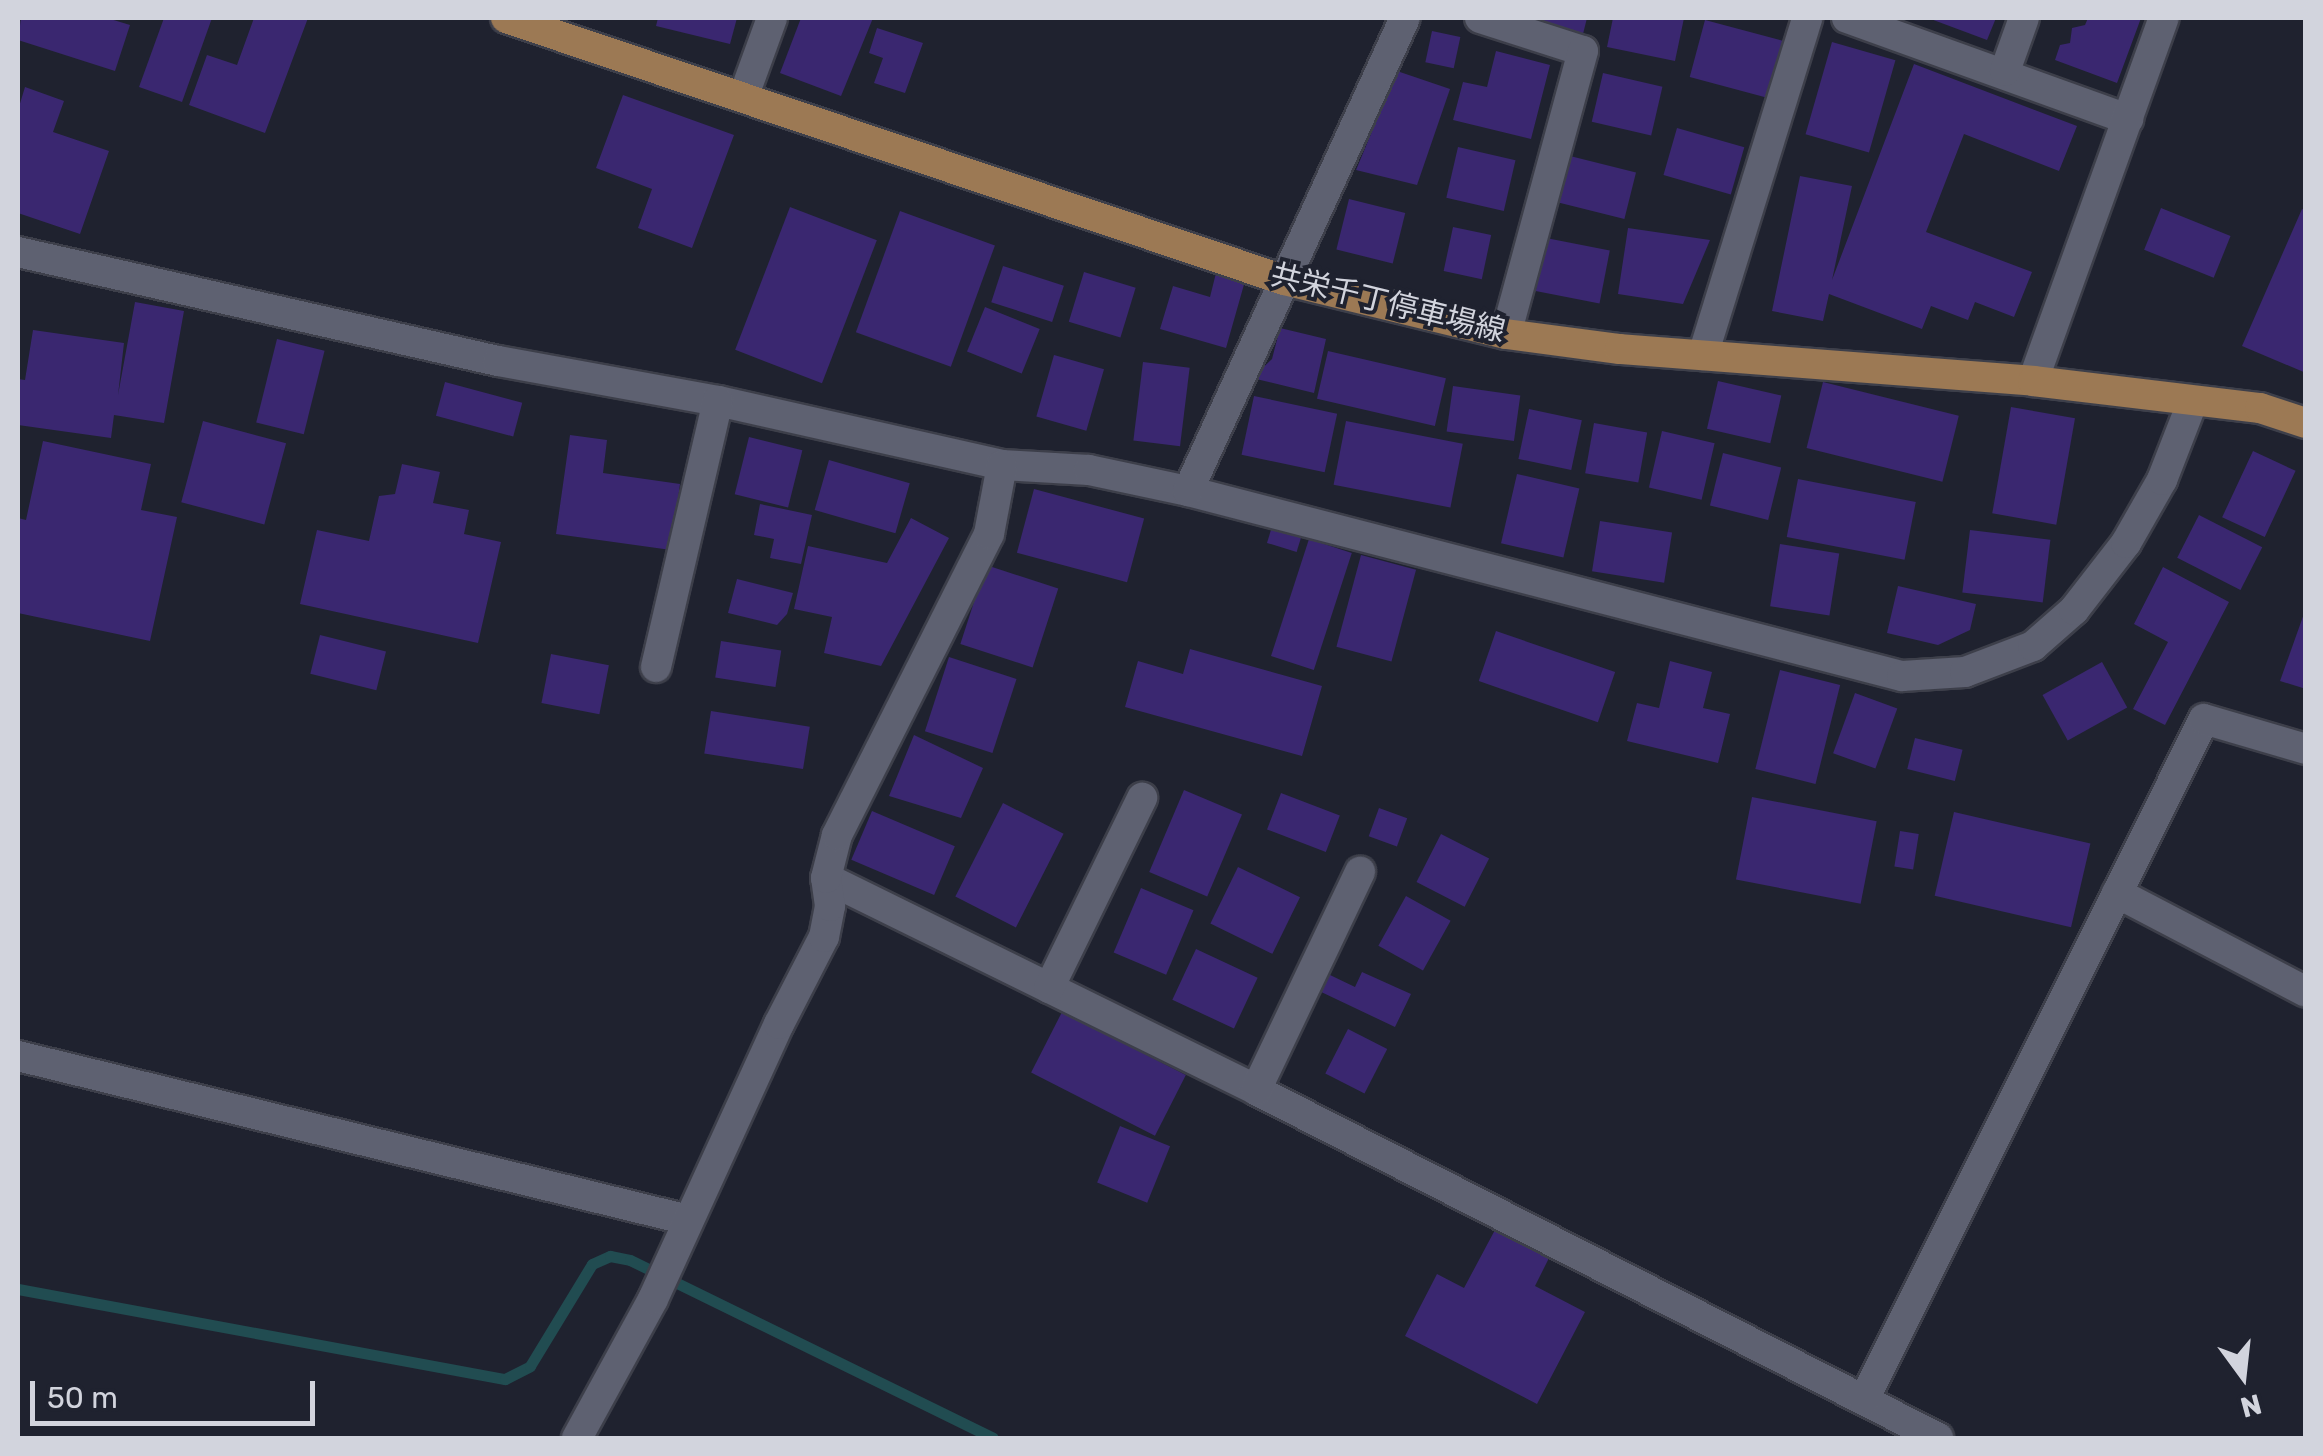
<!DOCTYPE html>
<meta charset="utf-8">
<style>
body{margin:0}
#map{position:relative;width:2323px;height:1456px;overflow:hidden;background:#1f222f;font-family:Rubik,"Noto Sans JP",sans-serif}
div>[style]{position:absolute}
.stream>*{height:11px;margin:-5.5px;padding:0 5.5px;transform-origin:5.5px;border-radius:5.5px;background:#214c51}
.building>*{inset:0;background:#3a2770;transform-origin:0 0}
.roads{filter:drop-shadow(2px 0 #3d3f4a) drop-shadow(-2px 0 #3d3f4a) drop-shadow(0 2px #3d3f4a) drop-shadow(0 -2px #3d3f4a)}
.minor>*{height:30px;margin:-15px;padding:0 15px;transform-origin:15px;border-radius:15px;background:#5e6171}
.major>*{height:30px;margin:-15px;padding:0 15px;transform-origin:15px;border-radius:15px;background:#9c7954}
span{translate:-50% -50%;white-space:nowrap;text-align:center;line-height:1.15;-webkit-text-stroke:8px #1f222f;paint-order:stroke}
.street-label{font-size:30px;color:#d2d4dd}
.frame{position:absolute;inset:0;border:20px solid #d2d4dd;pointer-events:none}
.north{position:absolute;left:2193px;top:1326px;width:100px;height:100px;-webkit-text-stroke:8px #1f222f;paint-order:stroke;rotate:165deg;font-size:28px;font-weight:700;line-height:40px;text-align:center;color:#d2d4dd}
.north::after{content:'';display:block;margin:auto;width:35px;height:45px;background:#d2d4dd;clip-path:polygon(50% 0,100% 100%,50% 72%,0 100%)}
.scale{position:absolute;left:30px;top:1381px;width:285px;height:45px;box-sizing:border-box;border:5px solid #d2d4dd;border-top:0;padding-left:12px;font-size:30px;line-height:35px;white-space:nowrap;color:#d2d4dd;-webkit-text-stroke:8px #1f222f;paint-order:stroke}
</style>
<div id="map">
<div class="stream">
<i style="left:18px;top:1289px;width:495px;rotate:10.5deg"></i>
<i style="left:505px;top:1379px;width:28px;rotate:-27deg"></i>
<i style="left:530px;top:1366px;width:119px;rotate:-58.7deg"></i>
<i style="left:592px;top:1264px;width:20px;rotate:-24deg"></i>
<i style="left:610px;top:1256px;width:20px;rotate:11deg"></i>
<i style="left:630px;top:1260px;width:404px;rotate:26.1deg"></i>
</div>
<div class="building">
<i style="clip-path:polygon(21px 18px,107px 18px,130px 25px,115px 71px,18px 40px)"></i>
<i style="clip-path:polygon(164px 18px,212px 18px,182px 102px,139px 87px)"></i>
<i style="clip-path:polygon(254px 18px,308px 18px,265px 133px,189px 105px,207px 55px,237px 65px)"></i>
<i style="clip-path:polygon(658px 18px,737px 18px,730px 44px,656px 26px)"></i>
<i style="clip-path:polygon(801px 18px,873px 18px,841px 96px,780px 73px)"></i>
<i style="clip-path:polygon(1523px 18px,1587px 18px,1582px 38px)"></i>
<i style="clip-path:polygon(1613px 18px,1684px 18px,1675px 61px,1607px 47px)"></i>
<i style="clip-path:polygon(1928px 18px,1996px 18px,1987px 40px)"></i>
<i style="clip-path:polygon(2088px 18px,2141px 18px,2117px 83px,2055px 60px,2060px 45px,2070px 43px,2072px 28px,2085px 25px)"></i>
<i style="left:1705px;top:20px;width:84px;height:59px;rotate:15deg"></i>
<i style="clip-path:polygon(877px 28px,923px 43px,905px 93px,874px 83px,883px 58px,869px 53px)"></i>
<i style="left:1432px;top:31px;width:29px;height:32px;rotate:12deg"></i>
<i style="left:1832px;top:42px;width:66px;height:96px;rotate:16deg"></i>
<i style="clip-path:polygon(1496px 51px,1550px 65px,1531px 139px,1453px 120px,1463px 82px,1487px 87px)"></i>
<i style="clip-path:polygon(1914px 64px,2077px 126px,2059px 171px,1964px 134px,1926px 232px,2032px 272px,2014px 317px,1975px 302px,1968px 320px,1931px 306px,1922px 329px,1829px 294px,1823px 321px,1772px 311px,1800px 176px,1852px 186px,1832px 280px)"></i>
<i style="clip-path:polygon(1397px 71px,1450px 89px,1417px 185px,1356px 170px)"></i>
<i style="left:1603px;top:73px;width:61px;height:50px;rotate:13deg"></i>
<i style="clip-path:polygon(25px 87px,64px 101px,53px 132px,109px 151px,80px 234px,18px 213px,18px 110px)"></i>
<i style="clip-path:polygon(623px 95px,734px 135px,692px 248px,638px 228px,652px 189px,596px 168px)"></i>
<i style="left:1677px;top:128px;width:70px;height:49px;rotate:16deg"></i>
<i style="left:1458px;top:147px;width:59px;height:52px;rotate:13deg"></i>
<i style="left:1570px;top:156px;width:68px;height:48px;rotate:14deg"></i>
<i style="left:1349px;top:199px;width:58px;height:52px;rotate:14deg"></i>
<i style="left:790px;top:207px;width:93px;height:153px;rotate:21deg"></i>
<i style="left:2161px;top:208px;width:75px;height:45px;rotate:22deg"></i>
<i style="clip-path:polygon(2302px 209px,2306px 211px,2306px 373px,2242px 346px)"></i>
<i style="left:900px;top:211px;width:101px;height:129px;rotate:20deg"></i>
<i style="left:1453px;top:227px;width:39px;height:45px;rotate:12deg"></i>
<i style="clip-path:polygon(1628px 228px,1710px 240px,1683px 304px,1618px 294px)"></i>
<i style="left:1546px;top:238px;width:65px;height:54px;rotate:11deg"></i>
<i style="left:1003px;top:266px;width:64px;height:38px;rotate:18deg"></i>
<i style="left:1084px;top:272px;width:54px;height:52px;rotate:17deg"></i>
<i style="clip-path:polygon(1216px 273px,1245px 281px,1226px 348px,1160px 329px,1173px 286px,1210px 297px)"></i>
<i style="clip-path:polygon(135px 302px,184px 311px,164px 423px,114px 415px,111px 438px,18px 425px,18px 379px,25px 380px,33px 330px,124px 343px,118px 395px)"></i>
<i style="left:985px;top:307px;width:59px;height:48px;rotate:22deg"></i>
<i style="clip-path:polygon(1280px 328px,1326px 339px,1314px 393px,1252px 378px,1272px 359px)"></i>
<i style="left:277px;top:339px;width:49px;height:86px;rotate:14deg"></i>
<i style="left:1328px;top:351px;width:121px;height:49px;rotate:13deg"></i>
<i style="left:1054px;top:355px;width:52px;height:64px;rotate:16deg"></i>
<i style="left:1143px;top:362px;width:47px;height:79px;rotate:7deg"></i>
<i style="left:1718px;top:381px;width:65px;height:49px;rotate:13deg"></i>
<i style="left:445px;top:382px;width:80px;height:35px;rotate:15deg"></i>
<i style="left:1823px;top:382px;width:140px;height:68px;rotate:14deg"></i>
<i style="left:1453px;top:386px;width:68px;height:46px;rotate:8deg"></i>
<i style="left:1254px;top:396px;width:85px;height:60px;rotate:12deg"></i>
<i style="left:2011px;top:407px;width:65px;height:108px;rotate:10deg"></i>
<i style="left:1529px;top:409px;width:54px;height:51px;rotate:12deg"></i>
<i style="left:203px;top:421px;width:86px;height:84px;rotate:15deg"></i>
<i style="left:1346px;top:421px;width:119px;height:65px;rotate:11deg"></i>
<i style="left:1594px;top:423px;width:54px;height:51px;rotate:10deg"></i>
<i style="left:1662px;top:431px;width:54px;height:58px;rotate:13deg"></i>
<i style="clip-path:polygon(570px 435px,607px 440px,603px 473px,680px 484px,671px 550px,556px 534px)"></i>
<i style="left:749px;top:437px;width:55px;height:59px;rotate:14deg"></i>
<i style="clip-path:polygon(43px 441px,151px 464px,141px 510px,177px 517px,150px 641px,18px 613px,18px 518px,26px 520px)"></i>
<i style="left:2253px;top:451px;width:47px;height:73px;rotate:25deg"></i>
<i style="left:1723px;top:453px;width:60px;height:54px;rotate:14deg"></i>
<i style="left:829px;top:460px;width:84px;height:52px;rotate:16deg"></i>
<i style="clip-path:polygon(402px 464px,440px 472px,433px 503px,469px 510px,464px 534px,501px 542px,478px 643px,300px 604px,317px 530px,369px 541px,379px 496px,395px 494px)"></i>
<i style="left:1517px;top:474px;width:64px;height:71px;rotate:13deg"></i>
<i style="left:1798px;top:479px;width:120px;height:59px;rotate:11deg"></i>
<i style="left:1034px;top:489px;width:114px;height:66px;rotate:15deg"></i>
<i style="clip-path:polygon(760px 504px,812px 515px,801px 564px,770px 558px,774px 539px,754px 535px)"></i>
<i style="left:2199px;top:515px;width:71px;height:48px;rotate:27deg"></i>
<i style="clip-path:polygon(911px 518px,949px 538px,881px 666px,824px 653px,832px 617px,794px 609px,808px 546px,887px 563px)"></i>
<i style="left:1274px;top:520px;width:31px;height:24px;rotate:17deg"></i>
<i style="left:1600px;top:521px;width:73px;height:51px;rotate:9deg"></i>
<i style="left:1970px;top:530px;width:81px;height:63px;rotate:7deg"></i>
<i style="left:1309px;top:539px;width:45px;height:123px;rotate:18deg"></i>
<i style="left:1780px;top:544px;width:60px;height:63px;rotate:9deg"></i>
<i style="left:1361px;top:555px;width:57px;height:95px;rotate:15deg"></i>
<i style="left:986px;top:565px;width:76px;height:83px;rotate:18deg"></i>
<i style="clip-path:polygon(2163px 567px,2229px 602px,2165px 725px,2133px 709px,2168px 642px,2134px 624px)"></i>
<i style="clip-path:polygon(737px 579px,793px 593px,787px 614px,777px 625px,728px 613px)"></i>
<i style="clip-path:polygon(1898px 586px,1976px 604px,1970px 630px,1938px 645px,1887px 633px)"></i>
<i style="clip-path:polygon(2306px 608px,2306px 689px,2280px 681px)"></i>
<i style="left:1496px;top:631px;width:126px;height:53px;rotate:19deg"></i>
<i style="left:320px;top:635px;width:68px;height:40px;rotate:14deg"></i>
<i style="left:721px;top:641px;width:61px;height:37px;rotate:9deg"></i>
<i style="clip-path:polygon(1190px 649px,1322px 686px,1302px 756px,1125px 707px,1138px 661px,1183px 674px)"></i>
<i style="left:551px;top:654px;width:59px;height:50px;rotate:11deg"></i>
<i style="left:949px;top:657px;width:71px;height:78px;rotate:18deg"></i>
<i style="clip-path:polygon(1670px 661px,1712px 672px,1703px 708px,1730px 714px,1718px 763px,1627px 741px,1637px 703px,1659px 708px)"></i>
<i style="left:2102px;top:662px;width:52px;height:68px;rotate:61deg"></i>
<i style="left:1780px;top:670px;width:62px;height:102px;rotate:14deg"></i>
<i style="left:1855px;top:693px;width:45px;height:64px;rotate:20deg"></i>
<i style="left:711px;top:711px;width:100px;height:43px;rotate:9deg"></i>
<i style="clip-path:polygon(914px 735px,983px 768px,961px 818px,889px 796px)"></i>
<i style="left:1915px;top:738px;width:49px;height:32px;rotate:14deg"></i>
<i style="left:1184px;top:790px;width:63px;height:89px;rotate:23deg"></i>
<i style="left:1281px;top:793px;width:63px;height:39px;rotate:21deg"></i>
<i style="left:1752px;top:797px;width:127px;height:84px;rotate:11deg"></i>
<i style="left:1003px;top:803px;width:68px;height:105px;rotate:27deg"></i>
<i style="left:1379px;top:808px;width:30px;height:30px;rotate:20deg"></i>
<i style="left:872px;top:811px;width:90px;height:53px;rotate:23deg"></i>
<i style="left:1954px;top:812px;width:140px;height:86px;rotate:13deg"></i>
<i style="left:1900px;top:831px;width:19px;height:36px;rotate:9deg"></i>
<i style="left:1441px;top:834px;width:54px;height:54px;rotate:27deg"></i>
<i style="left:1238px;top:867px;width:69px;height:63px;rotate:26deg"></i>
<i style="left:1141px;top:888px;width:57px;height:70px;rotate:23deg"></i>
<i style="left:1406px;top:896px;width:51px;height:57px;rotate:29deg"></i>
<i style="left:1196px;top:949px;width:68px;height:56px;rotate:25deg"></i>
<i style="clip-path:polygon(1362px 972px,1411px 994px,1395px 1027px,1317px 990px,1330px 975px,1355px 987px)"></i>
<i style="left:1062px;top:1012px;width:139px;height:68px;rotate:27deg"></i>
<i style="left:1348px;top:1029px;width:44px;height:50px;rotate:27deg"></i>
<i style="left:1120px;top:1126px;width:54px;height:61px;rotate:22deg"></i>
<i style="clip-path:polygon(1496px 1228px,1550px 1256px,1535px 1286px,1585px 1312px,1537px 1404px,1405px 1336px,1437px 1274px,1464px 1288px)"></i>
</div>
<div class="roads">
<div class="minor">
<i style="left:1480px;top:18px;width:108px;rotate:17.8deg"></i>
<i style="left:1583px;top:51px;width:293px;rotate:105.2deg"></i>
<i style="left:1847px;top:18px;width:299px;rotate:19.8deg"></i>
<i style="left:2005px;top:71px;width:56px;rotate:-70.3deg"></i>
<i style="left:744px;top:95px;width:82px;rotate:-70deg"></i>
<i style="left:18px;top:252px;width:492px;rotate:12.8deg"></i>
<i style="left:498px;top:361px;width:224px;rotate:10.3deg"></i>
<i style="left:718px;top:401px;width:291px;rotate:12.7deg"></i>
<i style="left:1002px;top:465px;width:87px;rotate:3.3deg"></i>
<i style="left:1089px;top:470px;width:101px;rotate:12deg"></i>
<i style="left:1188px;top:491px;width:738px;rotate:14.53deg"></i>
<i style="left:1902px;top:676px;width:63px;rotate:-3.6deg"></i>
<i style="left:1965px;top:672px;width:73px;rotate:-20.9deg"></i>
<i style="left:2033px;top:646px;width:55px;rotate:-41.3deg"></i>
<i style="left:2074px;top:610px;width:85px;rotate:-52.2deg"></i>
<i style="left:2126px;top:543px;width:73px;rotate:-60.3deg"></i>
<i style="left:2162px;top:480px;width:83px;rotate:-68.7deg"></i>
<i style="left:1703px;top:355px;width:353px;rotate:-72.8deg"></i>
<i style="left:2033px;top:381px;width:386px;rotate:-70.2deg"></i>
<i style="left:1188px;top:491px;width:520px;rotate:-65.36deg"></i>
<i style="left:656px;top:667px;width:273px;rotate:-76.9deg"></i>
<i style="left:826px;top:878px;width:479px;rotate:26.2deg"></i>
<i style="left:1256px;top:1090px;width:766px;rotate:27.03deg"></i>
<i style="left:2117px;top:893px;width:213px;rotate:27.6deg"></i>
<i style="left:1049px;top:988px;width:212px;rotate:-63.9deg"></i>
<i style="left:18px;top:1056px;width:690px;rotate:13.75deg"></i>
<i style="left:1256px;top:1090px;width:242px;rotate:-64.5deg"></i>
<i style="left:1864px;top:1400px;width:761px;rotate:-63.47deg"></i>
<i style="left:2204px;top:719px;width:106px;rotate:16.4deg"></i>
<i style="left:577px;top:1438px;width:158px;rotate:-61.3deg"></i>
<i style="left:653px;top:1299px;width:302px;rotate:-65.4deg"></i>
<i style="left:779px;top:1024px;width:98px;rotate:-62.7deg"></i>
<i style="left:824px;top:937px;width:32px;rotate:-79deg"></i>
<i style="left:830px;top:906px;width:28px;rotate:-98deg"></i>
<i style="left:826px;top:878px;width:44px;rotate:-75.7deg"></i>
<i style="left:837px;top:835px;width:337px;rotate:-63.2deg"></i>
<i style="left:989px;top:534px;width:70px;rotate:-79.3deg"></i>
</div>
<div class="major">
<i style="left:506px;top:18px;width:821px;rotate:18.61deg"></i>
<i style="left:1284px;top:280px;width:228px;rotate:13.7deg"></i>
<i style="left:1506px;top:334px;width:115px;rotate:7.5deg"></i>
<i style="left:1620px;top:349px;width:414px;rotate:4.4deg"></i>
<i style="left:2033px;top:381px;width:229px;rotate:6.8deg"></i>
<i style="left:2260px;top:408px;width:48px;rotate:18.1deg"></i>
</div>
</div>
<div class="street-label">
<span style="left:1388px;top:303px;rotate:14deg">共栄千丁停車場線</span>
</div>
<div class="frame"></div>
<div class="north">N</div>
<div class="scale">50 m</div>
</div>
